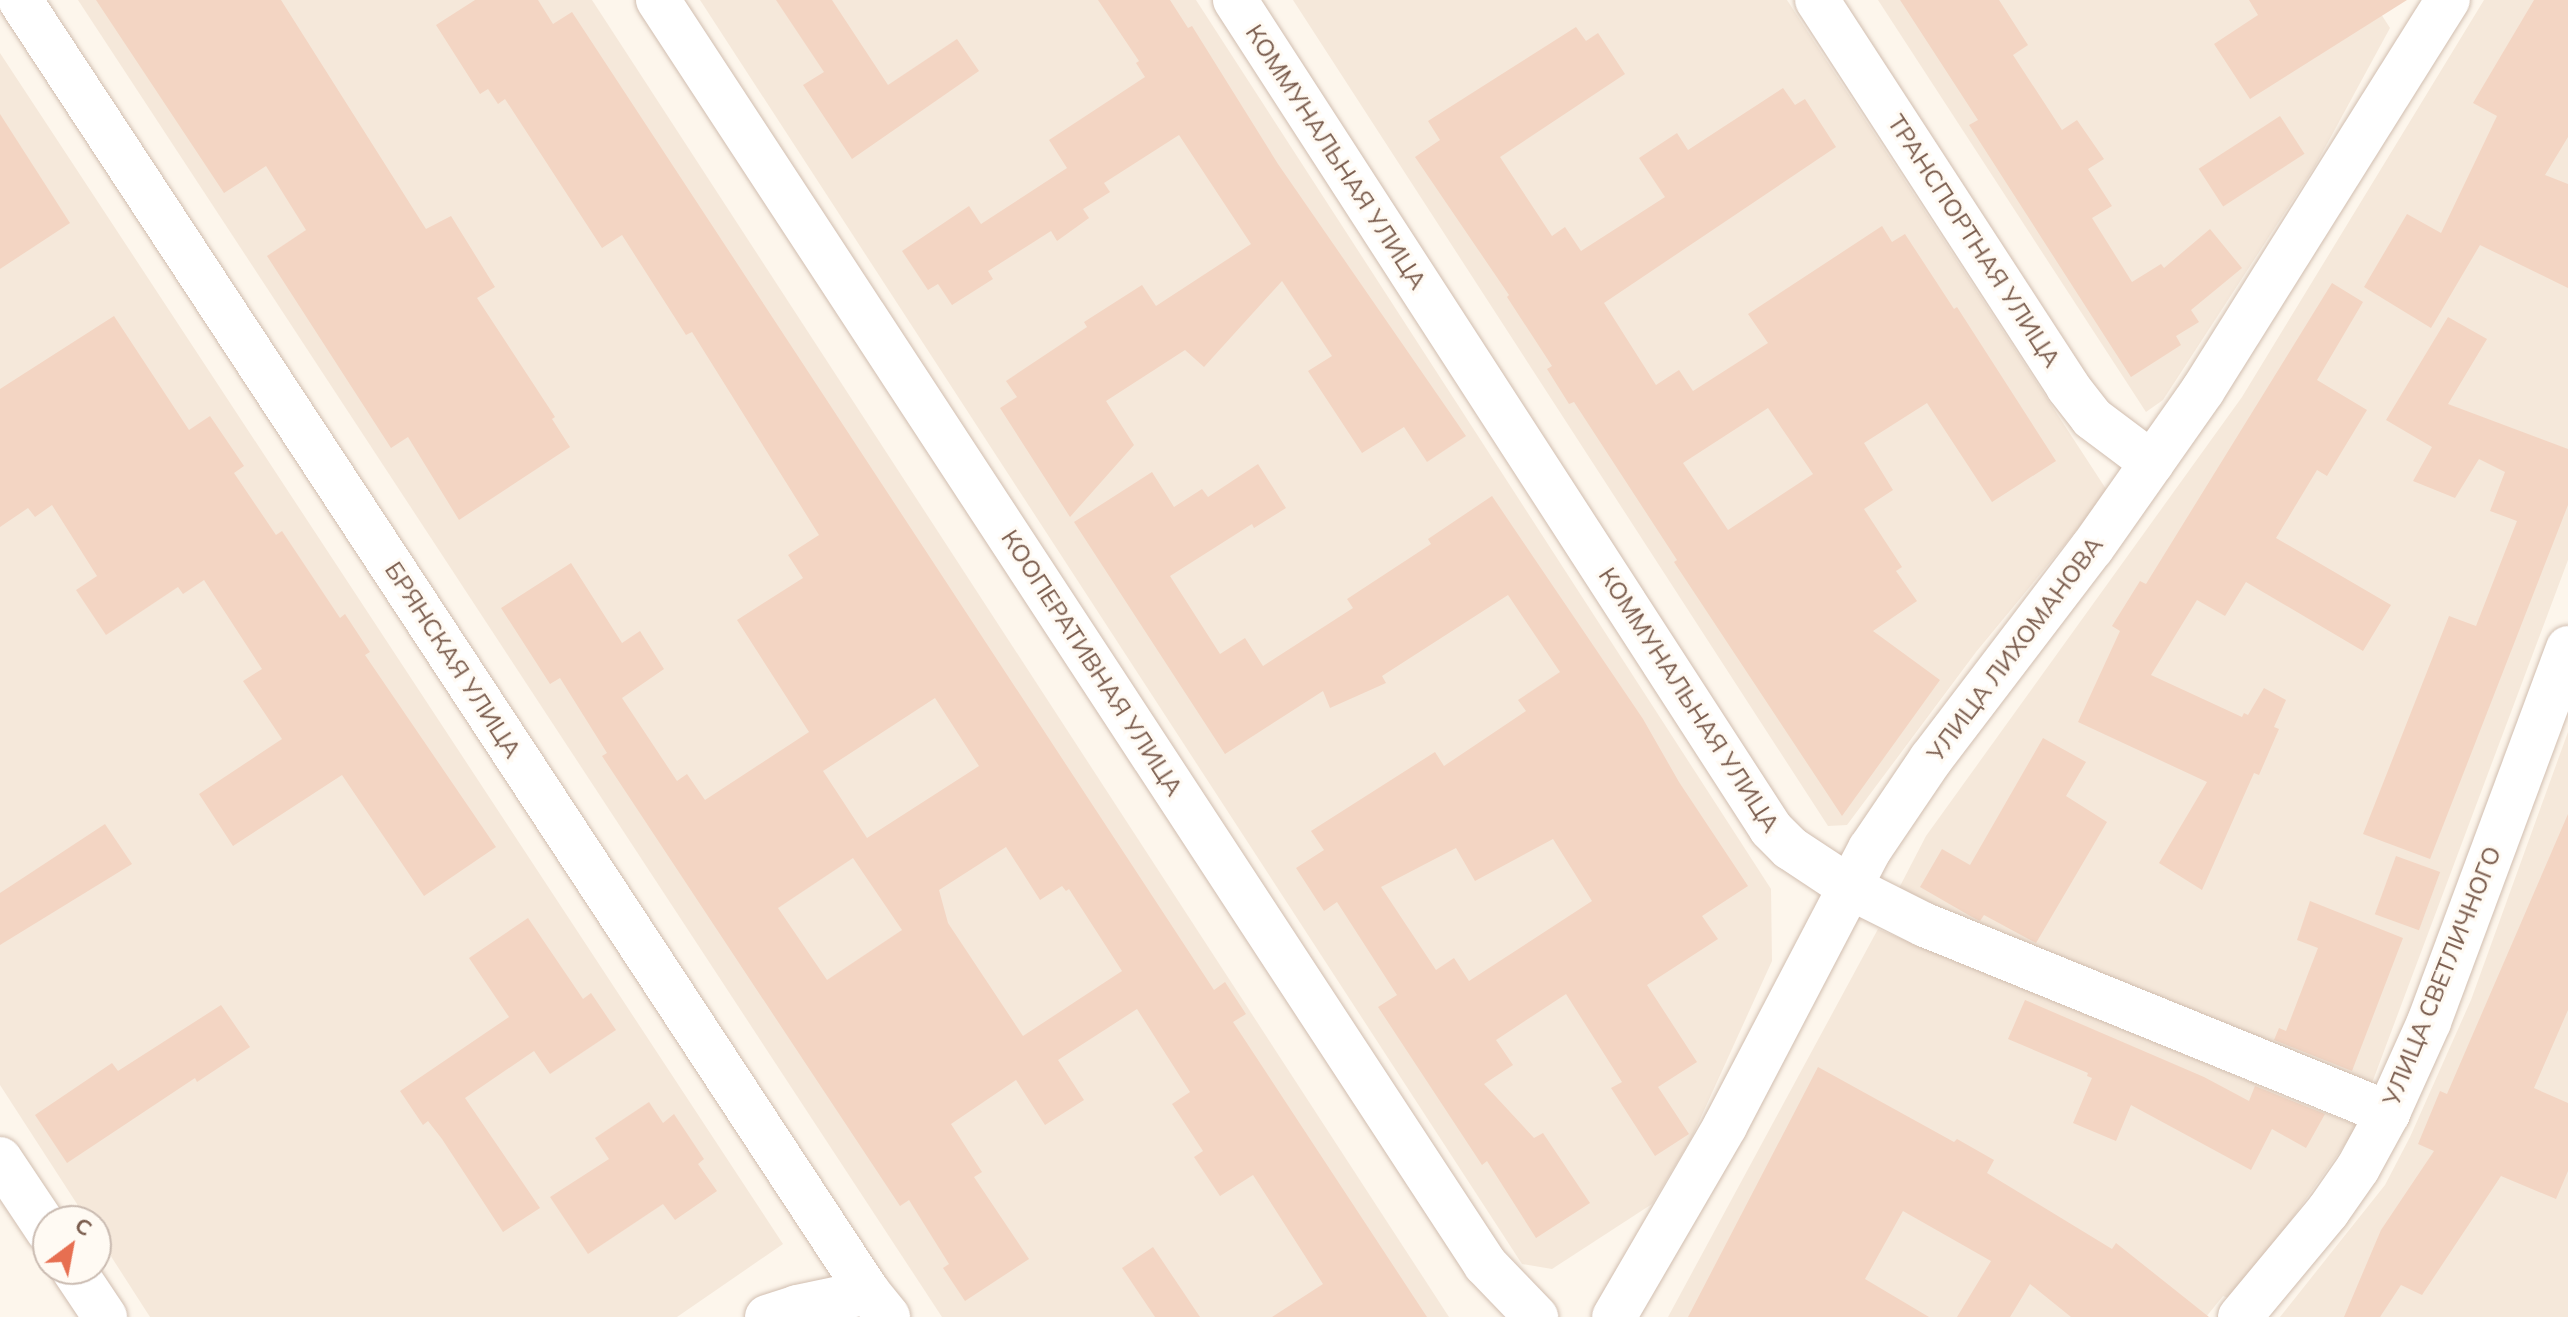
<!DOCTYPE html>
<meta charset="utf-8">
<style>
body{margin:0}
#map{position:relative;width:2568px;height:1317px;overflow:hidden;background:#fdf6ec;font-family:Mulish,sans-serif}
div>[style]{position:absolute}
.residential>*{inset:0;background:#f5e8da}
.building>*{inset:0;background:#f3d5c3;transform-origin:0 0}
.roads{filter:drop-shadow(0 0 2px #d1beb0) drop-shadow(0 0 2px #d1beb0)}
.minor>*{height:44px;margin:-22px;padding:0 22px;transform-origin:22px;border-radius:22px;background:#fff}
span{translate:-50% -50%;white-space:nowrap;text-align:center;line-height:1.15;-webkit-text-stroke:6px #fffaf3;paint-order:stroke}
.street-label{font-size:24px;color:#7a5c4d}
.north{position:absolute;left:32px;top:1205px;width:80px;height:80px;box-sizing:border-box;background:#fffaf3;border:2px solid #cabbb1;border-radius:50%;rotate:32deg;font-size:22px;font-weight:700;line-height:32px;text-align:center;color:#7a5c4d}
.north::after{content:'';display:block;margin:auto;width:28px;height:36px;background:#e76f51;clip-path:polygon(50% 0,100% 100%,50% 72%,0 100%)}
</style>
<div id="map">
<div class="residential">
<i style="clip-path:polygon(78px 0,592px 0,1449px 1317px,942px 1317px)"></i>
<i style="clip-path:polygon(700px 0,1196px 0,1771px 889px,1772px 961px,1691px 1139px,1652px 1204px,1552px 1269px,1522px 1264px)"></i>
<i style="clip-path:polygon(1293px 0,1787px 0,2108px 492px,1976px 652px,1847px 825px,1828px 826px)"></i>
<i style="clip-path:polygon(1878px 0,2372px 0,2390px 28px,2315px 166px,2163px 400px,2146px 412px)"></i>
<i style="clip-path:polygon(2484px 0,2568px 0,2568px 560px,2369px 1091px,1898px 890px,1926px 836px,2242px 397px)"></i>
<i style="clip-path:polygon(0 53px,783px 1244px,677px 1317px,150px 1317px,96px 1233px,96px 1221px,88px 1221px,0 1085px)"></i>
<i style="clip-path:polygon(2568px 732px,2568px 1317px,2280px 1317px,2385px 1185px,2410px 1137px,2471px 1000px)"></i>
<i style="clip-path:polygon(1878px 929px,2358px 1126px,2234px 1300px,2223px 1296px,2206px 1317px,1668px 1317px)"></i>
</div>
<div class="building">
<i style="clip-path:polygon(96px 0,281px 0,426px 229px,451px 216px,495px 287px,477px 298px,555px 417px,552px 419px,570px 447px,459px 520px,408px 437px,391px 448px,267px 256px,306px 230px,266px 166px,224px 193px)"></i>
<i style="clip-path:polygon(evenodd,475px 0,538px 0,553px 24px,572px 12px,1214px 990px,1225px 982px,1246px 1014px,1233px 1022px,1427px 1317px,1272px 1317px,1323px 1284px,1253px 1175px,1220px 1196px,1194px 1157px,1203px 1151px,1172px 1104px,1190px 1092px,1137px 1009px,1058px 1060px,1084px 1100px,1045px 1125px,1016px 1080px,951px 1124px,982px 1172px,974px 1177px,1029px 1259px,965px 1301px,943px 1268px,949px 1264px,909px 1200px,900px 1206px,602px 756px,607px 753px,560px 678px,550px 684px,501px 608px,571px 563px,622px 643px,640px 631px,664px 669px,622px 698px,677px 781px,687px 774px,705px 800px,809px 732px,737px 620px,803px 578px,788px 555px,819px 535px,692px 332px,686px 335px,622px 235px,602px 248px,505px 99px,498px 104px,488px 89px,480px 94px,436px 25px,475px 0,935px 698px,979px 766px,867px 838px,823px 771px,935px 698px,475px 0,1006px 847px,1040px 900px,1062px 886px,1066px 891px,1069px 889px,1122px 971px,1023px 1036px,948px 923px,939px 890px,1006px 847px,475px 0,853px 858px,902px 930px,827px 980px,778px 908px,853px 858px)"></i>
<i style="clip-path:polygon(776px 0,832px 0,888px 85px,957px 39px,979px 71px,852px 159px,803px 85px,824px 72px)"></i>
<i style="clip-path:polygon(1098px 0,1170px 0,1188px 28px,1192px 26px,1278px 164px,1466px 436px,1427px 462px,1404px 427px,1362px 453px,1308px 371px,1332px 356px,1282px 281px,1204px 367px,1185px 350px,1106px 401px,1134px 445px,1070px 517px,1000px 408px,1017px 397px,1006px 381px,1087px 327px,1084px 322px,1142px 285px,1156px 306px,1251px 244px,1179px 135px,1104px 183px,1110px 192px,1083px 209px,1089px 218px,1057px 241px,1051px 231px,988px 271px,993px 279px,952px 305px,938px 284px,928px 290px,902px 251px,969px 206px,981px 224px,1067px 168px,1049px 140px,1145px 77px,1136px 63px,1139px 61px)"></i>
<i style="clip-path:polygon(1900px 0,1999px 0,2028px 45px,2013px 55px,2062px 130px,2077px 120px,2104px 159px,2088px 169px,2112px 206px,2092px 218px,2132px 282px,2161px 264px,2164px 268px,2210px 229px,2242px 268px,2191px 310px,2199px 322px,2176px 336px,2181px 345px,2131px 377px,1969px 125px,1978px 120px)"></i>
<i style="clip-path:polygon(2249px 0,2407px 0,2250px 99px,2214px 44px,2258px 15px)"></i>
<i style="clip-path:polygon(2534px 0,2568px 0,2568px 137px,2545px 175px,2568px 184px,2568px 288px,2480px 245px,2431px 328px,2364px 287px,2407px 214px,2441px 233px,2497px 116px,2473px 103px)"></i>
<i style="clip-path:polygon(evenodd,1576px 27px,1586px 41px,1598px 33px,1625px 74px,1500px 157px,1552px 236px,1565px 227px,1581px 251px,1665px 197px,1639px 158px,1677px 133px,1688px 150px,1783px 88px,1795px 105px,1805px 99px,1836px 147px,1604px 303px,1656px 385px,1679px 370px,1693px 391px,1768px 343px,1748px 314px,1882px 226px,1892px 242px,1905px 234px,1954px 309px,1957px 307px,2056px 461px,1992px 502px,1927px 403px,1864px 443px,1893px 490px,1864px 509px,1902px 567px,1896px 571px,1917px 601px,1873px 631px,1940px 680px,1842px 816px,1674px 562px,1677px 560px,1574px 402px,1569px 404px,1547px 369px,1552px 366px,1507px 297px,1509px 295px,1415px 157px,1440px 140px,1428px 121px,1576px 27px,1768px 408px,1813px 474px,1728px 530px,1683px 463px,1768px 408px)"></i>
<i style="clip-path:polygon(0 114px,70px 223px,0 269px)"></i>
<i style="left:2280px;top:116px;width:45px;height:97px;rotate:57deg"></i>
<i style="clip-path:polygon(2332px 283px,2363px 302px,2317px 380px,2367px 410px,2327px 476px,2317px 470px,2276px 538px,2391px 605px,2363px 651px,2246px 582px,2225px 616px,2197px 600px,2151px 675px,2242px 717px,2244px 713px,2248px 715px,2264px 688px,2286px 700px,2274px 727px,2279px 729px,2259px 775px,2254px 773px,2202px 890px,2159px 863px,2207px 782px,2078px 722px,2120px 631px,2112px 626px,2140px 581px,2146px 584px)"></i>
<i style="clip-path:polygon(114px 316px,189px 430px,210px 416px,244px 466px,234px 473px,276px 535px,282px 531px,340px 618px,345px 614px,370px 652px,365px 655px,496px 847px,424px 896px,342px 775px,233px 846px,199px 794px,282px 739px,243px 681px,262px 669px,204px 580px,183px 594px,178px 587px,106px 635px,76px 590px,97px 576px,52px 505px,35px 517px,28px 508px,0 527px,0 389px)"></i>
<i style="clip-path:polygon(2448px 317px,2487px 339px,2448px 404px,2568px 449px,2568px 505px,2430px 859px,2363px 834px,2449px 616px,2476px 626px,2517px 521px,2490px 511px,2505px 472px,2479px 459px,2455px 498px,2413px 481px,2432px 447px,2386px 420px)"></i>
<i style="clip-path:polygon(evenodd,1258px 464px,1286px 508px,1254px 528px,1252px 524px,1170px 576px,1220px 654px,1245px 638px,1263px 666px,1353px 608px,1347px 599px,1431px 544px,1428px 539px,1492px 496px,1643px 719px,1679px 782px,1748px 886px,1702px 916px,1718px 939px,1647px 985px,1697px 1062px,1658px 1087px,1689px 1134px,1655px 1156px,1611px 1088px,1622px 1082px,1566px 994px,1496px 1040px,1513px 1065px,1484px 1084px,1534px 1138px,1543px 1133px,1590px 1203px,1536px 1238px,1487px 1161px,1482px 1165px,1378px 1007px,1397px 995px,1337px 902px,1324px 911px,1296px 868px,1324px 850px,1311px 831px,1435px 752px,1444px 766px,1526px 711px,1518px 700px,1560px 672px,1508px 595px,1382px 676px,1386px 683px,1330px 708px,1323px 691px,1225px 754px,1074px 522px,1152px 472px,1174px 507px,1202px 489px,1208px 497px,1258px 464px,1553px 839px,1592px 901px,1469px 981px,1454px 958px,1436px 970px,1381px 887px,1456px 848px,1475px 881px,1553px 839px)"></i>
<i style="clip-path:polygon(2043px 738px,2086px 762px,2066px 796px,2107px 822px,2036px 943px,1984px 915px,1980px 921px,1972px 917px,1920px 887px,1942px 849px,1970px 865px)"></i>
<i style="clip-path:polygon(2568px 814px,2568px 1010px,2534px 1088px,2568px 1103px,2568px 1171px,2556px 1199px,2501px 1176px,2422px 1295px,2401px 1285px,2380px 1317px,2344px 1317px,2381px 1230px,2434px 1151px,2418px 1144px,2440px 1091px,2447px 1094px)"></i>
<i style="clip-path:polygon(105px 824px,132px 864px,0 945px,0 893px)"></i>
<i style="left:2396px;top:856px;width:47px;height:62px;rotate:20deg"></i>
<i style="clip-path:polygon(2310px 901px,2403px 938px,2352px 1071px,2274px 1040px,2279px 1028px,2286px 1031px,2318px 948px,2297px 940px)"></i>
<i style="clip-path:polygon(528px 918px,583px 999px,591px 993px,616px 1030px,550px 1074px,534px 1051px,465px 1098px,540px 1208px,503px 1232px,442px 1139px,428px 1121px,423px 1125px,400px 1091px,509px 1017px,469px 958px)"></i>
<i style="clip-path:polygon(2025px 1000px,2204px 1077px,2249px 1101px,2255px 1086px,2325px 1114px,2306px 1148px,2272px 1129px,2251px 1170px,2131px 1105px,2116px 1141px,2073px 1123px,2092px 1078px,2087px 1076px,2088px 1073px,2008px 1039px)"></i>
<i style="clip-path:polygon(221px 1005px,250px 1047px,197px 1082px,195px 1078px,67px 1163px,35px 1115px,112px 1063px,118px 1071px)"></i>
<i style="clip-path:polygon(1818px 1067px,1954px 1142px,1957px 1139px,1994px 1160px,1987px 1173px,2112px 1249px,2116px 1243px,2209px 1317px,2071px 1317px,2030px 1284px,2010px 1317px,1957px 1317px,1991px 1261px,1903px 1211px,1865px 1279px,1929px 1317px,1688px 1317px)"></i>
<i style="clip-path:polygon(649px 1102px,663px 1123px,674px 1114px,704px 1159px,698px 1164px,717px 1191px,675px 1220px,663px 1204px,588px 1254px,550px 1197px,609px 1159px,595px 1138px)"></i>
<i style="clip-path:polygon(1153px 1247px,1200px 1317px,1155px 1317px,1122px 1268px)"></i>
</div>
<div class="roads">
<div class="minor">
<i style="left:20px;top:0;width:1545px;rotate:56.72deg"></i>
<i style="left:868px;top:1292px;width:32px;rotate:51deg"></i>
<i style="left:658px;top:0;width:1511px;rotate:56.8deg"></i>
<i style="left:1485px;top:1264px;width:74px;rotate:46.1deg"></i>
<i style="left:1235px;top:0;width:987px;rotate:57.11deg"></i>
<i style="left:1771px;top:829px;width:27px;rotate:45deg"></i>
<i style="left:1790px;top:848px;width:71px;rotate:33.5deg"></i>
<i style="left:1849px;top:887px;width:85px;rotate:26.6deg"></i>
<i style="left:1925px;top:925px;width:500px;rotate:22.1deg"></i>
<i style="left:1817px;top:0;width:461px;rotate:57deg"></i>
<i style="left:2068px;top:387px;width:39px;rotate:52deg"></i>
<i style="left:2092px;top:418px;width:75px;rotate:36.9deg"></i>
<i style="left:0;top:1159px;width:87px;rotate:56.3deg"></i>
<i style="left:73px;top:1269px;width:58px;rotate:56.3deg"></i>
<i style="left:767px;top:1317px;width:32px;rotate:-18deg"></i>
<i style="left:797px;top:1307px;width:73px;rotate:-11.9deg"></i>
<i style="left:1614px;top:1317px;width:221px;rotate:-59.8deg"></i>
<i style="left:1725px;top:1126px;width:313px;rotate:-62.4deg"></i>
<i style="left:1870px;top:849px;width:109px;rotate:-55.9deg"></i>
<i style="left:1931px;top:759px;width:265px;rotate:-52.7deg"></i>
<i style="left:2092px;top:548px;width:193px;rotate:-54.9deg"></i>
<i style="left:2203px;top:390px;width:461px;rotate:-57.9deg"></i>
<i style="left:2240px;top:1317px;width:138px;rotate:-50.3deg"></i>
<i style="left:2328px;top:1211px;width:52px;rotate:-55.1deg"></i>
<i style="left:2358px;top:1168px;width:63px;rotate:-61.4deg"></i>
<i style="left:2388px;top:1113px;width:100px;rotate:-65.7deg"></i>
<i style="left:2429px;top:1022px;width:399px;rotate:-69.6deg"></i>
</div>
</div>
<div class="street-label">
<span style="left:1336px;top:157px;rotate:57deg">КОММУНАЛЬНАЯ УЛИЦА</span>
<span style="left:1974px;top:241px;rotate:57deg">ТРАНСПОРТНАЯ УЛИЦА</span>
<span style="left:2015px;top:649px;rotate:-53deg">УЛИЦА ЛИХОМАНОВА</span>
<span style="left:453px;top:660px;rotate:57deg">БРЯНСКАЯ УЛИЦА</span>
<span style="left:1092px;top:663px;rotate:57deg">КООПЕРАТИВНАЯ УЛИЦА</span>
<span style="left:1689px;top:700px;rotate:57deg">КОММУНАЛЬНАЯ УЛИЦА</span>
<span style="left:2442px;top:976px;rotate:-68deg">УЛИЦА СВЕТЛИЧНОГО</span>
</div>
<div class="north">С</div>
</div>
